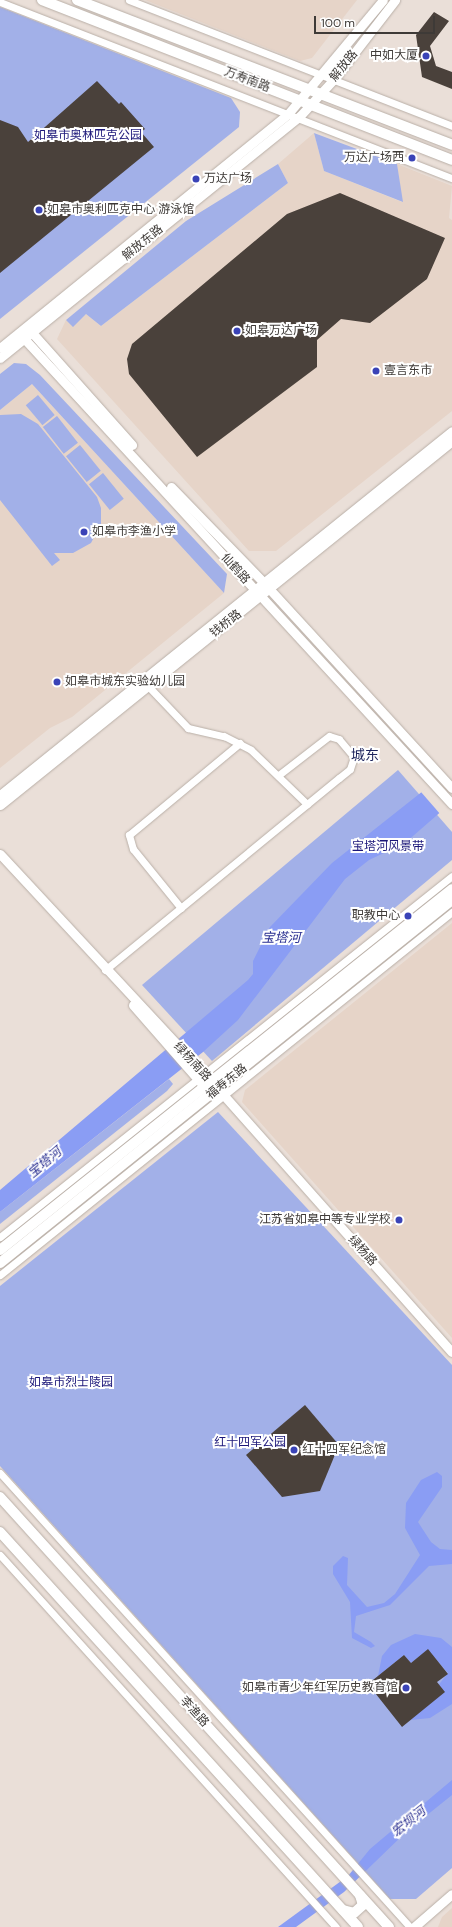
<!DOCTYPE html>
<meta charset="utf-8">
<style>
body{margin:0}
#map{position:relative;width:452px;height:1927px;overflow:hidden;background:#eadfd8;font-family:"DM Sans","Noto Sans SC",sans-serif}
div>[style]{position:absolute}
.built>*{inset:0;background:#e6d4c8}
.green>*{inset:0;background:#a2b0e8;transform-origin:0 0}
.water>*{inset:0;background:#8a9df4}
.pier>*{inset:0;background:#eadfd8}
.building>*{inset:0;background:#4a413b}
.roads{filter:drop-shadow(0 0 1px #b9afa7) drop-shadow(0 0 1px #b9afa7)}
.minor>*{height:7px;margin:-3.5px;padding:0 3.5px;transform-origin:3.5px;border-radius:3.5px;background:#fff}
.tertiary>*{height:9px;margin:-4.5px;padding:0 4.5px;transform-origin:4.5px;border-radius:4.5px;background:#fff}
.secondary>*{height:10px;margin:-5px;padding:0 5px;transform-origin:5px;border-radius:5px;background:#fff}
.dots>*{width:11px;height:11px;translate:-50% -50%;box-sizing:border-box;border:2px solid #fff;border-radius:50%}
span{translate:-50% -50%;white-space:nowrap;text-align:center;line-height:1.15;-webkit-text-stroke:4px #fff;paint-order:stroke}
.poi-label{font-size:12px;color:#3e3a37}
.right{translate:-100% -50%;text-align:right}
.left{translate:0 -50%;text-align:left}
.street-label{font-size:12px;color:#3e3a37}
.park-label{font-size:12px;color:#1b1679}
.water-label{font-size:13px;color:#292e90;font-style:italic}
.quarter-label{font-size:14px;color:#1e255d}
.scale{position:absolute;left:314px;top:16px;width:121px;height:18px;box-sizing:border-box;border:2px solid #3e3a37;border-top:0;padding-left:5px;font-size:12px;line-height:14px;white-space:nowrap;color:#3e3a37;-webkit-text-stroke:3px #fff;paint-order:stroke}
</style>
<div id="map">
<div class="built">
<i style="clip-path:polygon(145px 0,357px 0,312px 58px,300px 61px)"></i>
<i style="clip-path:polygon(314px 133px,324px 171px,402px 202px,397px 164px,452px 186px,449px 218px,452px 220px,452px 411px,276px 551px,249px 551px,57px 339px,66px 320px,73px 326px,86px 314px,101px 326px,288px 183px,278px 164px)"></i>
<i style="clip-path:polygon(32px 384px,224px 593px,72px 717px,50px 728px,0 768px,0 410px)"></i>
<i style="clip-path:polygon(452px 923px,452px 1338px,242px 1102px,245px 1090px)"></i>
<i style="clip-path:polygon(452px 1908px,452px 1927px,438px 1927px,442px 1917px)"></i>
</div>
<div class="green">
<i style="clip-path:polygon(0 7px,231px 98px,240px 112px,239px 127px,0 319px)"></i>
<i style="clip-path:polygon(314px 133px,397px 164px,403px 202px,324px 171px)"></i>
<i style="clip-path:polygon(278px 164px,288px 183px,101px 326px,86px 314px,73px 327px,66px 320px,186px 221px)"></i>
<i style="clip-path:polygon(14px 363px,26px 364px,40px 375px,227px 574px,224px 593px,32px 384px,0 410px,0 374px)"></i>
<i style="left:38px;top:395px;width:26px;height:16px;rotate:50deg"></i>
<i style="clip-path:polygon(21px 414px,38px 424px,97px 497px,101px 508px,101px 524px,91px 543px,73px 553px,54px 553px,60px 560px,52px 566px,0 500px,0 415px)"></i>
<i style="left:57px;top:416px;width:34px;height:18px;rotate:52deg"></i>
<i style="left:80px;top:445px;width:33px;height:18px;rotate:51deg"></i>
<i style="left:103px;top:473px;width:33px;height:18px;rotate:51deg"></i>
<i style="clip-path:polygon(398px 770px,452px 832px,452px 860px,212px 1061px,142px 985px)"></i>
<i style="clip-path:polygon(169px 1079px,173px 1084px,167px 1091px,0 1224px,0 1212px)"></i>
<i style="clip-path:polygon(218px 1112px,452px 1365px,452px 1868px,416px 1899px,390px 1899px,0 1466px,0 1286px)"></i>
</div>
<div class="water">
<i style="clip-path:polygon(452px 768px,452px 802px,405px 843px,369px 860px,345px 879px,238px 1020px,203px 1052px,0 1212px,0 1190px,248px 980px,253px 974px,253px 961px,270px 927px,332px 863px)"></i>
<i style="clip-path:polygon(437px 1472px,442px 1476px,442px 1487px,418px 1522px,431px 1542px,440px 1549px,452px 1550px,452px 1564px,429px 1566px,390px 1605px,356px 1616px,354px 1632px,371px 1642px,375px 1646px,371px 1648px,352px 1638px,350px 1602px,333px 1574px,333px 1566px,343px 1556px,348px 1558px,347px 1585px,367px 1607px,384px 1603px,395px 1594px,420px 1555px,405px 1528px,406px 1503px,421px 1480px)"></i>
<i style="clip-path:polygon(415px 1634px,441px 1638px,452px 1647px,452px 1704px,430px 1718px,411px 1720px,448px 1673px,428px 1650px,411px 1663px,404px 1655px,378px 1676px,382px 1656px,391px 1645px)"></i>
<i style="clip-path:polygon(452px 1780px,452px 1795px,406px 1832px,344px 1892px,296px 1927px,278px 1927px,348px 1876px,370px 1849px)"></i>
</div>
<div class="pier">
<i style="clip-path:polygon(452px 766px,452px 805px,441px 815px,421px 792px)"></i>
</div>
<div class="building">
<i style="clip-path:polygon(434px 12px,449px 21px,430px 46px,436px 66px,452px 72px,452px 89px,422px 77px,416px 35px)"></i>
<i style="clip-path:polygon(97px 81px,119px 104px,121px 102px,145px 129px,141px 132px,154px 147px,0 273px,0 120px,18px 127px,28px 142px)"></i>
<i style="clip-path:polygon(340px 193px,445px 238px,427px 279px,370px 323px,341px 319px,317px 340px,317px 367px,197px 457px,129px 374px,127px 359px,132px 344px,287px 214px)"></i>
<i style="clip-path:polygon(305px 1405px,339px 1445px,320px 1491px,282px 1497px,246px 1455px)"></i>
<i style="clip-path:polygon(428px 1649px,448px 1674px,437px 1682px,445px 1692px,402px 1727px,368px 1684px,404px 1655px,411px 1663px)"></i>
</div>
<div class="roads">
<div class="minor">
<i style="left:129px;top:0;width:347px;rotate:21.3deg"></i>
<i style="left:0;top:2px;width:485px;rotate:21.3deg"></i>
<i style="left:148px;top:686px;width:58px;rotate:46.4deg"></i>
<i style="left:188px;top:728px;width:37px;rotate:13deg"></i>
<i style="left:224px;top:736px;width:30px;rotate:27deg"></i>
<i style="left:251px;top:750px;width:78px;rotate:44deg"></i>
<i style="left:181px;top:908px;width:76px;rotate:-129.1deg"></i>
<i style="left:133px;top:849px;width:15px;rotate:-106deg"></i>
<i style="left:129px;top:835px;width:144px;rotate:-39.7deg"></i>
<i style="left:105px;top:970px;width:303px;rotate:-39.4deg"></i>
<i style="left:339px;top:778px;width:14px;rotate:-39deg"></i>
<i style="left:350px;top:769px;width:13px;rotate:-72deg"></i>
<i style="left:354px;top:757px;width:23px;rotate:-130deg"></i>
<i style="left:339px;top:739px;width:10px;rotate:-163deg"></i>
<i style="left:329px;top:736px;width:62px;rotate:142.2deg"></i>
<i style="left:0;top:1237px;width:578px;rotate:-38.61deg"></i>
<i style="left:0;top:1275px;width:580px;rotate:-38.77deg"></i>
<i style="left:0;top:1473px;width:612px;rotate:47.92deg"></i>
<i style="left:0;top:1555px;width:501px;rotate:47.91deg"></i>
</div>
<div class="tertiary">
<i style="left:27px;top:327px;width:158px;rotate:48.3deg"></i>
<i style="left:19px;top:333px;width:640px;rotate:47.41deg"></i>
<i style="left:0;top:348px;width:371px;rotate:-39.1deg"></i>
<i style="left:288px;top:114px;width:148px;rotate:-50.2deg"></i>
<i style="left:0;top:358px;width:384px;rotate:-38.9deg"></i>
<i style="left:299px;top:117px;width:52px;rotate:-47.4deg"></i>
<i style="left:334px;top:79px;width:100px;rotate:-52.3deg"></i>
<i style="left:171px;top:487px;width:134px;rotate:45.9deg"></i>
<i style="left:264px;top:583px;width:278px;rotate:47.5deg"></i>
<i style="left:0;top:795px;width:580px;rotate:-38.84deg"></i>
<i style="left:0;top:805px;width:580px;rotate:-38.84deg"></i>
<i style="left:0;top:854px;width:311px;rotate:47.1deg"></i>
<i style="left:212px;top:1082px;width:361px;rotate:48.4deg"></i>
<i style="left:133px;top:1005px;width:114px;rotate:48.9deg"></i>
<i style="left:414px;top:1927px;width:50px;rotate:-41deg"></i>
</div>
<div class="secondary">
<i style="left:42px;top:0;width:440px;rotate:21.3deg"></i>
<i style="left:77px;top:0;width:402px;rotate:21.1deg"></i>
<i style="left:0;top:1250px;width:578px;rotate:-38.61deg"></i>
<i style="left:0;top:1263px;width:580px;rotate:-38.77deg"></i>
<i style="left:0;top:1497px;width:580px;rotate:47.87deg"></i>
<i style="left:0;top:1532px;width:533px;rotate:47.81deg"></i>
<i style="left:343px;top:1910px;width:11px;rotate:15deg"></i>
<i style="left:354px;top:1913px;width:12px;rotate:-42deg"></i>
<i style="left:363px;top:1905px;width:10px;rotate:-107deg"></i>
</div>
</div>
<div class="dots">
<i style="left:426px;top:56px;background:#3a43b7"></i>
<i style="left:412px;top:158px;background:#3a43b7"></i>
<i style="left:196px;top:179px;background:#3a43b7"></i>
<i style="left:39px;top:210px;background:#3a43b7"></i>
<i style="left:237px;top:331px;background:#3a43b7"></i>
<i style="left:376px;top:371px;background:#3a43b7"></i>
<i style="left:84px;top:532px;background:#3a43b7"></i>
<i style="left:57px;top:682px;background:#3a43b7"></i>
<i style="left:408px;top:916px;background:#3a43b7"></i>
<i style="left:399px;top:1220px;background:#3a43b7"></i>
<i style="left:294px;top:1450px;background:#3a43b7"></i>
<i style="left:406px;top:1688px;background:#3a43b7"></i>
</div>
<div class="poi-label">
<span class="right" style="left:418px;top:56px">中如大厦</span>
<span class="right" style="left:404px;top:158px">万达广场西</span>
<span class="left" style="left:204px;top:179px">万达广场</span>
<span class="left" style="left:47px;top:210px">如皋市奥利匹克中心 游泳馆</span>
<span class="left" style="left:245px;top:331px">如皋万达广场</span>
<span class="left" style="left:384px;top:371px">壹言东市</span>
<span class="left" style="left:92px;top:532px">如皋市李渔小学</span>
<span class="left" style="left:65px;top:682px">如皋市城东实验幼儿园</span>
<span class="right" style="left:400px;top:916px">职教中心</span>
<span class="right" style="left:391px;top:1220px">江苏省如皋中等专业学校</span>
<span class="left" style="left:302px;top:1450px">红十四军纪念馆</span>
<span class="right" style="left:398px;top:1688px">如皋市青少年红军历史教育馆</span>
</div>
<div class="street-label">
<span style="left:344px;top:66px;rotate:-51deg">解放路</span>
<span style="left:247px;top:80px;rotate:21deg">万寿南路</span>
<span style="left:143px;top:243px;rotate:-39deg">解放东路</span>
<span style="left:235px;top:569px;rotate:48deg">仙鹤路</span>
<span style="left:226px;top:624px;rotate:-38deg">钱桥路</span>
<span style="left:192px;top:1062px;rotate:47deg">绿杨南路</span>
<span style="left:227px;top:1082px;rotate:-39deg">福寿东路</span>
<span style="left:362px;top:1251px;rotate:48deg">绿杨路</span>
<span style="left:194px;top:1712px;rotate:48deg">李渔路</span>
</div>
<div class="park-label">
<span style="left:88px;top:136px">如皋市奥林匹克公园</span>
<span style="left:388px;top:847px">宝塔河风景带</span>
<span style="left:71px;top:1383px">如皋市烈士陵园</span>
<span style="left:250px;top:1443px">红十四军公园</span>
</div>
<div class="water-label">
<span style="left:281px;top:938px">宝塔河</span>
<span style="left:45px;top:1163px;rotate:-40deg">宝塔河</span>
<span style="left:409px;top:1822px;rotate:-39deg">宏坝河</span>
</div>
<div class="quarter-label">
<span style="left:365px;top:755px">城东</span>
</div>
<div class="scale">100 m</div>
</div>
